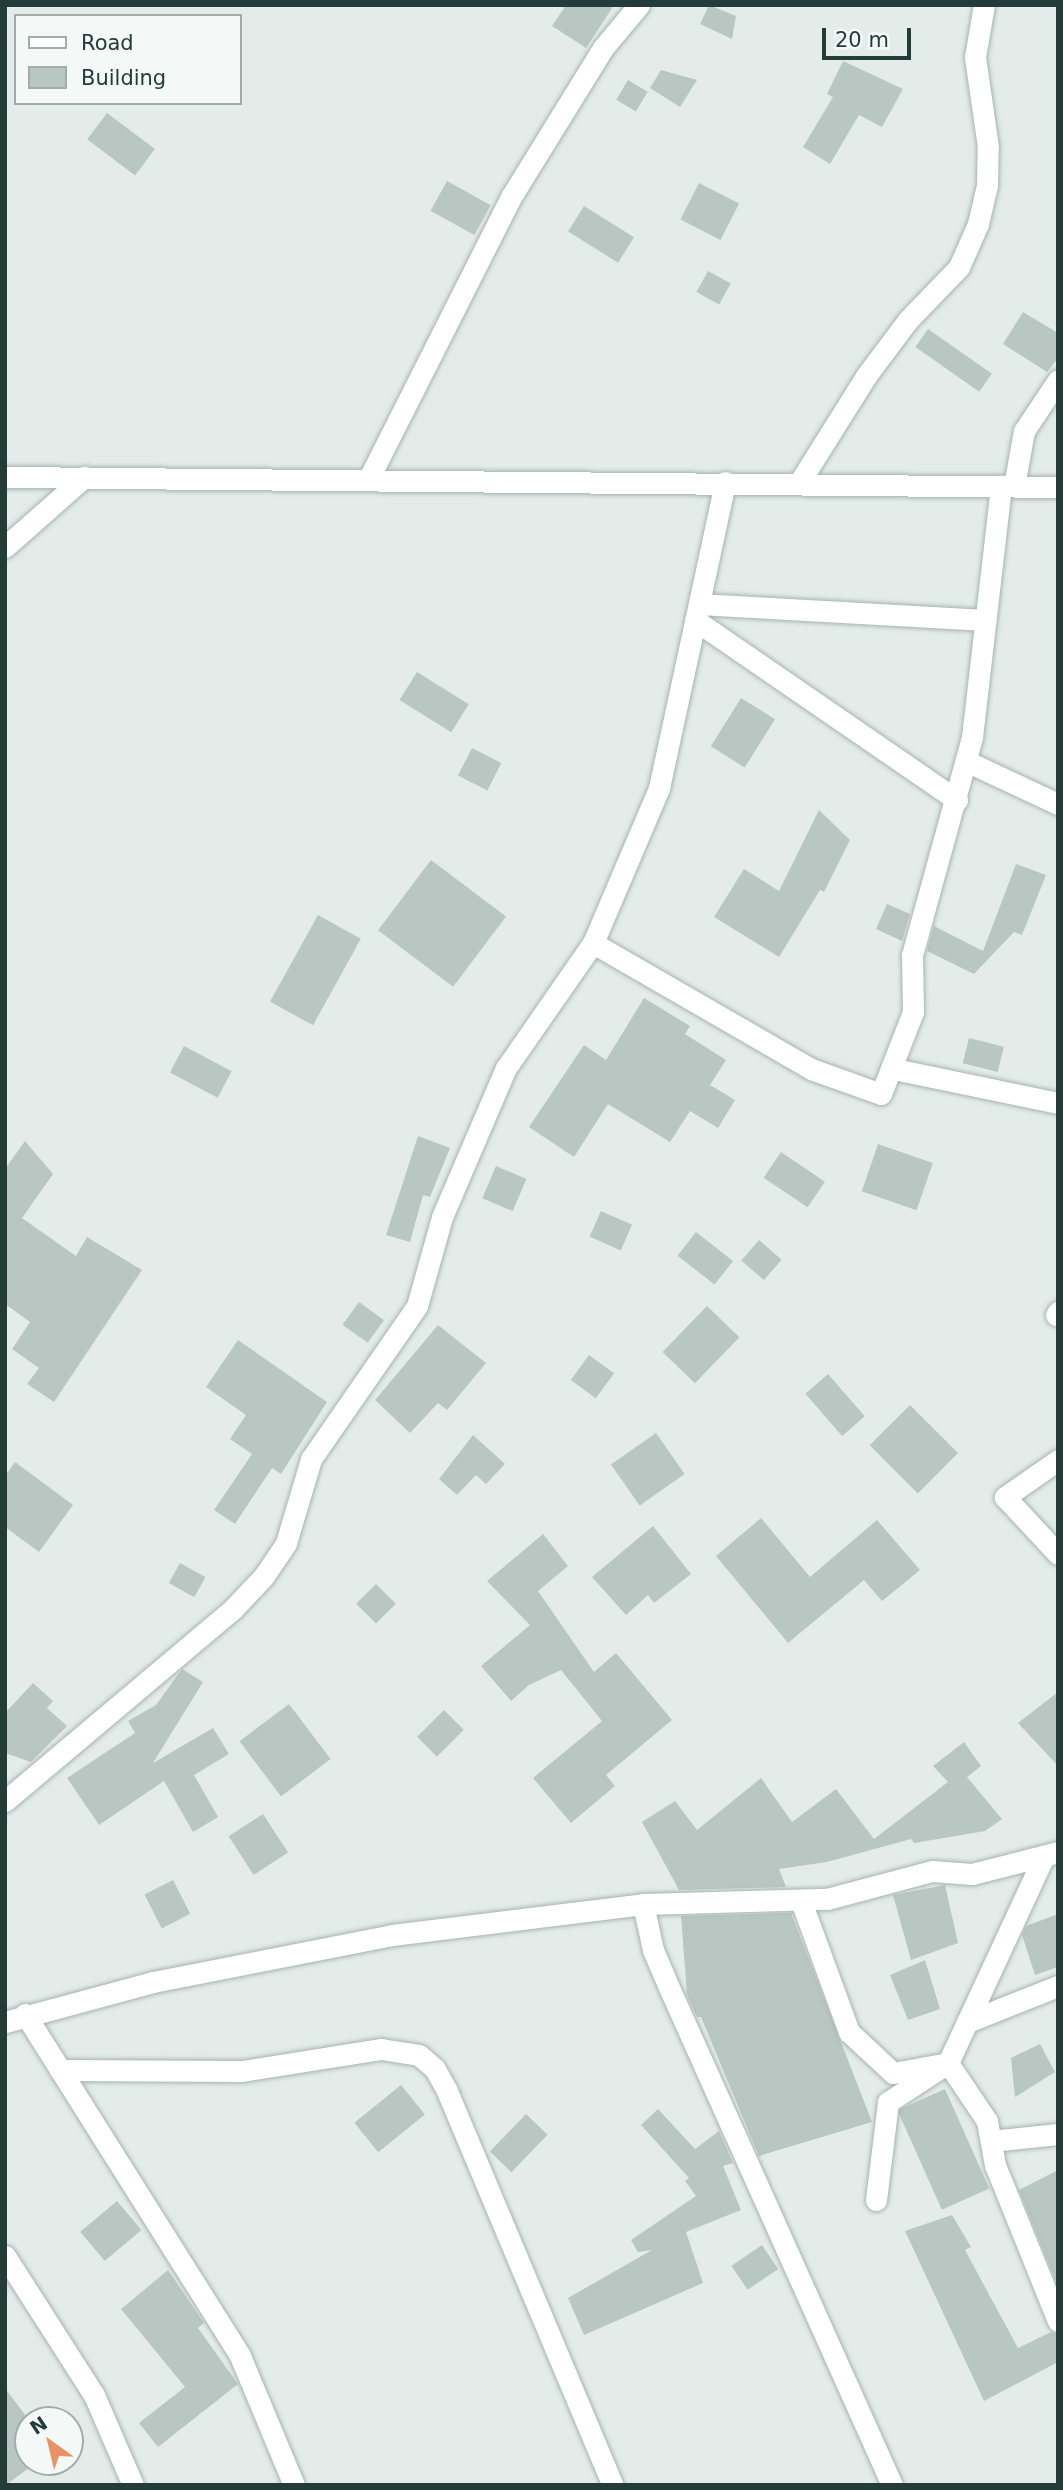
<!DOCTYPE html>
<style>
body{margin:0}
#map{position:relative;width:1063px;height:2490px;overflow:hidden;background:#e3ece9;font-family:"DejaVu Sans",sans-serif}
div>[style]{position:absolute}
.building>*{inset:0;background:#b9c7c2;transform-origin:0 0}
.roads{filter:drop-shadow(0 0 2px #a6b4b0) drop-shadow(0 0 2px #a6b4b0)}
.street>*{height:21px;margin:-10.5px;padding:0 10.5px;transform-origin:10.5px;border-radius:10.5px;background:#fff}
.secondary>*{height:21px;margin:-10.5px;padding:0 10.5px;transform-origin:10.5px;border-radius:10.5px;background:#fff}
span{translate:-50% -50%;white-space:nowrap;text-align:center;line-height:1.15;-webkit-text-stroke:7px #f4f9f7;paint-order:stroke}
.frame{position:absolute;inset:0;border:7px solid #243c38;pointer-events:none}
.legend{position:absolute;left:14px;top:14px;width:228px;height:91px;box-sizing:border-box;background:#f4f9f7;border:2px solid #a1adab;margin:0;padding:9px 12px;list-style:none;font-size:21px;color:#243c38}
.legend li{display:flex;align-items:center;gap:14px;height:35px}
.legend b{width:35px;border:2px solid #a1adab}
.north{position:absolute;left:14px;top:2406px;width:70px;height:70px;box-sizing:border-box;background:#f4f9f7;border:2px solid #a1adab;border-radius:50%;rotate:326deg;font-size:19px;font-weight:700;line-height:28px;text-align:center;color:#243c38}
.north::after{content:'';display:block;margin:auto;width:24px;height:32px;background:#e89365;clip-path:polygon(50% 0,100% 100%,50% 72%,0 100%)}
.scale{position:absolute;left:822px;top:28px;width:89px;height:32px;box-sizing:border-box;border:4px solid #243c38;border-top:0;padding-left:9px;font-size:21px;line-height:24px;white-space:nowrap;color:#243c38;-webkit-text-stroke:5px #f4f9f7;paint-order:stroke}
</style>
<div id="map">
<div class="building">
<i style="clip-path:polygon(566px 5px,614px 5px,586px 48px,552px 26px)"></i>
<i style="clip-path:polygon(709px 5px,736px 16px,732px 39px,700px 24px)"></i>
<i style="clip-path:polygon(843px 61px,903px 89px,882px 127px,859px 115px,830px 164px,803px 147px,833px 97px,827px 94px)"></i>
<i style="clip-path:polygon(661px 70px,697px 80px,680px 107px,650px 88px)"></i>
<i style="left:628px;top:80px;width:23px;height:23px;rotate:31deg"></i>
<i style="left:107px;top:113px;width:60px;height:33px;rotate:37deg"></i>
<i style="left:447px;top:181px;width:50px;height:34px;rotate:29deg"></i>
<i style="left:699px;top:183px;width:45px;height:41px;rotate:27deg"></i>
<i style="left:584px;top:206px;width:59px;height:30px;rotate:32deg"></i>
<i style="left:708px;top:271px;width:26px;height:24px;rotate:29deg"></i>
<i style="clip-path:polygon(1023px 312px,1058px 333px,1058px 358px,1047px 372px,1003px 344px)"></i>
<i style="left:928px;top:329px;width:78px;height:22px;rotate:35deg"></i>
<i style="left:417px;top:672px;width:61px;height:33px;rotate:32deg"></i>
<i style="left:741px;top:698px;width:40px;height:57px;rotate:32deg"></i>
<i style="left:472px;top:748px;width:33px;height:31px;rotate:27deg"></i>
<i style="clip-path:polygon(819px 810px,850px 840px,824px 892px,820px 890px,779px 957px,714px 917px,744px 869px,779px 891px)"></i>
<i style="left:431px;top:860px;width:94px;height:88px;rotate:37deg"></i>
<i style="clip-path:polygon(1016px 864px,1046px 875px,1022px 935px,1014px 932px,974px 974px,927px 951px,934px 926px,983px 951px)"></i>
<i style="clip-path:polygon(887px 904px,910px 914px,902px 941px,876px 929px)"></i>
<i style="left:318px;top:915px;width:49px;height:99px;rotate:29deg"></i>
<i style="clip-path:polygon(644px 998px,690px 1026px,685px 1034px,726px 1060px,710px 1085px,735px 1100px,718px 1128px,690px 1111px,670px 1142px,608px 1104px,574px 1157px,529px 1127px,584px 1045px,606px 1060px)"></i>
<i style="left:969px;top:1038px;width:36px;height:26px;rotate:14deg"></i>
<i style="left:184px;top:1046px;width:54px;height:30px;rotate:28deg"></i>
<i style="clip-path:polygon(418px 1136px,450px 1148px,430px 1197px,423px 1195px,410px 1242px,386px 1235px)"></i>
<i style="clip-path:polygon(25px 1141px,53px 1174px,22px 1218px,76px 1256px,87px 1237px,142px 1270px,54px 1402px,27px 1384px,39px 1368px,12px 1349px,30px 1322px,5px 1304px,5px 1169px)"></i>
<i style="left:878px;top:1144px;width:58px;height:50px;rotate:19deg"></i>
<i style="left:781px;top:1152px;width:53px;height:31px;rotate:34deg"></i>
<i style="left:496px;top:1166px;width:33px;height:35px;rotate:23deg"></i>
<i style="left:601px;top:1211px;width:34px;height:28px;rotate:24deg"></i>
<i style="left:696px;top:1232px;width:47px;height:30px;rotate:38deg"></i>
<i style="left:759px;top:1240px;width:30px;height:27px;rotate:41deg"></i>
<i style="left:359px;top:1302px;width:31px;height:28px;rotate:36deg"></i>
<i style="left:707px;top:1306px;width:45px;height:64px;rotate:44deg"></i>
<i style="clip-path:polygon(438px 1325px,486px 1363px,447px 1410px,438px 1403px,410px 1433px,375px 1400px)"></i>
<i style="clip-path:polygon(238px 1340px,327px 1402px,281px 1474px,272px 1468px,235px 1524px,214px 1510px,252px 1454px,230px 1439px,246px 1415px,206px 1387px)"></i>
<i style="left:589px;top:1355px;width:31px;height:31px;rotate:36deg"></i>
<i style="left:828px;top:1374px;width:56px;height:30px;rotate:49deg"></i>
<i style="left:910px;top:1405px;width:68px;height:57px;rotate:45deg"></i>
<i style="left:656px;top:1433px;width:50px;height:55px;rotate:55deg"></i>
<i style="clip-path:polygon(473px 1435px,505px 1464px,486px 1484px,476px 1475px,457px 1495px,439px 1479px)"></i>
<i style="clip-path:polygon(15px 1462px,73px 1505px,39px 1552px,5px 1527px,5px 1476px)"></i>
<i style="clip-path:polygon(761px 1518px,810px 1577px,877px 1520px,920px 1570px,882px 1601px,864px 1580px,788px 1643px,716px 1556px)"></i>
<i style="clip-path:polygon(653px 1526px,691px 1574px,654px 1603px,648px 1595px,626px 1615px,592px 1577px)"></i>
<i style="clip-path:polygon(543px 1534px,568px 1566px,538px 1591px,594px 1672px,616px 1653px,672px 1720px,606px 1775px,615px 1786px,571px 1823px,533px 1778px,602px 1721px,561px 1670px,529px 1685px,511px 1701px,481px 1666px,530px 1625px,487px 1581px)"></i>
<i style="left:180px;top:1563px;width:29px;height:23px;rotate:29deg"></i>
<i style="left:376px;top:1584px;width:28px;height:28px;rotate:45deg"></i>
<i style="clip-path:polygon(182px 1669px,203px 1682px,153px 1763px,213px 1728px,229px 1754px,194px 1775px,218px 1817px,193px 1832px,164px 1781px,99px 1825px,67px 1778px,135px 1733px,128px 1721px,156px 1705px)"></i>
<i style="clip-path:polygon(33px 1683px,53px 1701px,47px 1708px,67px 1726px,31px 1762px,5px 1753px,5px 1713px)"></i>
<i style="clip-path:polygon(1058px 1692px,1058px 1766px,1018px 1723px)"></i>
<i style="left:289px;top:1704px;width:69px;height:62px;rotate:53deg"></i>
<i style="left:444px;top:1710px;width:28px;height:38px;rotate:45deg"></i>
<i style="clip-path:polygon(964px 1742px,981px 1766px,967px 1777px,1002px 1819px,985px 1831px,914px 1843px,911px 1839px,827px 1862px,779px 1869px,786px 1887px,679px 1890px,642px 1822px,675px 1801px,697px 1830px,761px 1778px,792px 1822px,836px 1789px,874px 1839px,948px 1782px,933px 1766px)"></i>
<i style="left:263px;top:1814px;width:46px;height:41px;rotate:57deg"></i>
<i style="left:173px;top:1880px;width:38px;height:32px;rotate:63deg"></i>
<i style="clip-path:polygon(945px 1885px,958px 1943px,911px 1960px,893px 1895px)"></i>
<i style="clip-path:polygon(791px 1913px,872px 2122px,759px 2156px,701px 2017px,697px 2017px,687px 1995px,681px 1916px)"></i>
<i style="clip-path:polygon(1058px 1914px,1058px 1967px,1035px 1975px,1022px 1935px,1026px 1926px)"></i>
<i style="clip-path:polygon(925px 1960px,940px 2009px,908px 2020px,890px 1975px)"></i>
<i style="clip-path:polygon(1040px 2044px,1055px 2072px,1015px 2097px,1011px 2058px)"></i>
<i style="left:401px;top:2085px;width:38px;height:60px;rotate:51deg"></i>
<i style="left:945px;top:2089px;width:109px;height:52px;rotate:66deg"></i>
<i style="clip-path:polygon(658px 2109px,695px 2149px,719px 2131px,733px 2163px,723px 2166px,741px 2210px,686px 2232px,703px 2283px,584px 2335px,568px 2298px,652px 2250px,638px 2252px,631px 2240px,696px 2196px,685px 2181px,689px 2178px,641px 2125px)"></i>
<i style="left:526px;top:2114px;width:30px;height:52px;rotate:44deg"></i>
<i style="clip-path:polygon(1058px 2170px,1058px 2284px,1057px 2284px,1019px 2190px)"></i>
<i style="left:117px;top:2201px;width:38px;height:48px;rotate:50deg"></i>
<i style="clip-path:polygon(952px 2215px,971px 2247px,965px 2250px,1018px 2348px,1051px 2332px,1058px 2334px,1058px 2362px,984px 2401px,905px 2231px)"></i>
<i style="left:762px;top:2245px;width:29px;height:37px;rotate:56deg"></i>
<i style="clip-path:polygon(168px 2270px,204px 2323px,198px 2328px,238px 2384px,158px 2447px,139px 2423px,185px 2387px,121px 2309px)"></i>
<i style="clip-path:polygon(5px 2388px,29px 2420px,28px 2462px,37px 2462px,6px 2485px)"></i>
</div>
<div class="roads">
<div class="street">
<i style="left:369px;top:478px;width:315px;rotate:-63.2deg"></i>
<i style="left:511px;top:197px;width:175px;rotate:-58.3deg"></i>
<i style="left:603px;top:48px;width:56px;rotate:-50.1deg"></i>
<i style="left:799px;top:483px;width:126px;rotate:-57.9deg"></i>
<i style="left:866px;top:376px;width:70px;rotate:-53.1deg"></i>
<i style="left:908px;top:320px;width:74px;rotate:-46.1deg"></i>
<i style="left:959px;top:267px;width:47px;rotate:-66.2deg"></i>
<i style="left:978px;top:224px;width:39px;rotate:-77deg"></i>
<i style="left:987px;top:186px;width:39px;rotate:-89deg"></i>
<i style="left:988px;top:147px;width:91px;rotate:-98.2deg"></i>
<i style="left:975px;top:57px;width:53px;rotate:-80.2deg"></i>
<i style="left:1014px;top:486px;width:56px;rotate:-79.7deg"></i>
<i style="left:1024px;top:431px;width:61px;rotate:-56.3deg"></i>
<i style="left:5px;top:547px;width:106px;rotate:-41.5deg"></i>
<i style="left:699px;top:604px;width:287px;rotate:3.2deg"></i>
<i style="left:695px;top:620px;width:318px;rotate:34.5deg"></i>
<i style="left:966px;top:761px;width:102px;rotate:25.1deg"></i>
<i style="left:593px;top:943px;width:252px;rotate:30deg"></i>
<i style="left:811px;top:1069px;width:74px;rotate:19.7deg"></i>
<i style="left:881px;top:1094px;width:88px;rotate:-68.7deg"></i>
<i style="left:913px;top:1012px;width:57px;rotate:-91deg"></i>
<i style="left:912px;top:955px;width:226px;rotate:-74.6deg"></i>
<i style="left:972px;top:737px;width:253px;rotate:-83.4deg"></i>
<i style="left:894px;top:1069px;width:167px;rotate:11.7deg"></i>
<i style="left:1056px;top:1315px;width:4px;rotate:-56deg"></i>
<i style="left:1058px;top:1460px;width:65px;rotate:145.1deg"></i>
<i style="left:1005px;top:1497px;width:78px;rotate:47.1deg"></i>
<i style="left:5px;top:1801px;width:298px;rotate:-40.1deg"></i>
<i style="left:233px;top:1609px;width:45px;rotate:-46.8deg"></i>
<i style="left:264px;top:1576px;width:40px;rotate:-56deg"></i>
<i style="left:286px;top:1543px;width:88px;rotate:-73.4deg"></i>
<i style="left:311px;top:1459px;width:186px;rotate:-55.3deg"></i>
<i style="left:417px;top:1306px;width:92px;rotate:-74.3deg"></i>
<i style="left:442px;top:1217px;width:162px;rotate:-66.8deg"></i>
<i style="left:506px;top:1068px;width:152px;rotate:-55.2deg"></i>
<i style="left:593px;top:943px;width:168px;rotate:-66.9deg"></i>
<i style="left:659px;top:788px;width:313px;rotate:-77.8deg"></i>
<i style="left:801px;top:1901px;width:140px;rotate:69.9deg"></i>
<i style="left:849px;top:2032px;width:60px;rotate:43deg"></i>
<i style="left:893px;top:2073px;width:56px;rotate:-10.3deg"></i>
<i style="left:948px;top:2063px;width:70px;rotate:56.1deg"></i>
<i style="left:987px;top:2121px;width:45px;rotate:79.7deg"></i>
<i style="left:995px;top:2165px;width:168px;rotate:68deg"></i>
<i style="left:643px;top:1904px;width:47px;rotate:77.7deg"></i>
<i style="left:653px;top:1950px;width:46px;rotate:66.8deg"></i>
<i style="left:671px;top:1992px;width:540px;rotate:65.85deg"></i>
<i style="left:25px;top:2014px;width:404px;rotate:57.8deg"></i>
<i style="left:240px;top:2356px;width:140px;rotate:67.3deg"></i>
<i style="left:5px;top:2022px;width:153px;rotate:-15.1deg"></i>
<i style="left:153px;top:1982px;width:244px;rotate:-11.1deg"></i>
<i style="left:392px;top:1935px;width:253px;rotate:-7deg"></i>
<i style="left:643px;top:1904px;width:184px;rotate:-1.6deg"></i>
<i style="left:827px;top:1899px;width:109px;rotate:-14.9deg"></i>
<i style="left:932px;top:1871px;width:40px;rotate:4.3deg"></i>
<i style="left:972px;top:1874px;width:89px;rotate:-14.3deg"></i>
<i style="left:967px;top:2022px;width:98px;rotate:-21.6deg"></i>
<i style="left:60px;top:2070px;width:182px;rotate:0.3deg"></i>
<i style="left:242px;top:2071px;width:141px;rotate:-9deg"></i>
<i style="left:381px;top:2049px;width:38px;rotate:9deg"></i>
<i style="left:419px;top:2055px;width:21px;rotate:41deg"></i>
<i style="left:435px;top:2069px;width:25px;rotate:61deg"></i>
<i style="left:447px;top:2091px;width:428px;rotate:67.2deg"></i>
<i style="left:991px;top:2141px;width:67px;rotate:-6deg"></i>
<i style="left:876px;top:2200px;width:99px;rotate:-83deg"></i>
<i style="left:888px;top:2102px;width:72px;rotate:-33deg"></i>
<i style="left:948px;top:2063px;width:228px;rotate:-65.1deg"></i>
<i style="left:5px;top:2256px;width:165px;rotate:57.4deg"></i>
<i style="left:94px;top:2395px;width:98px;rotate:66.6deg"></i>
</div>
<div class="secondary">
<i style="left:5px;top:477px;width:1053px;rotate:0.54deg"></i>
</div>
</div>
<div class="frame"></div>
<ul class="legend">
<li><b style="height:9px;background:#fff"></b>Road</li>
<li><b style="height:19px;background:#b9c7c2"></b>Building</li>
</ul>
<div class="north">N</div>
<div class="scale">20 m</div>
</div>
